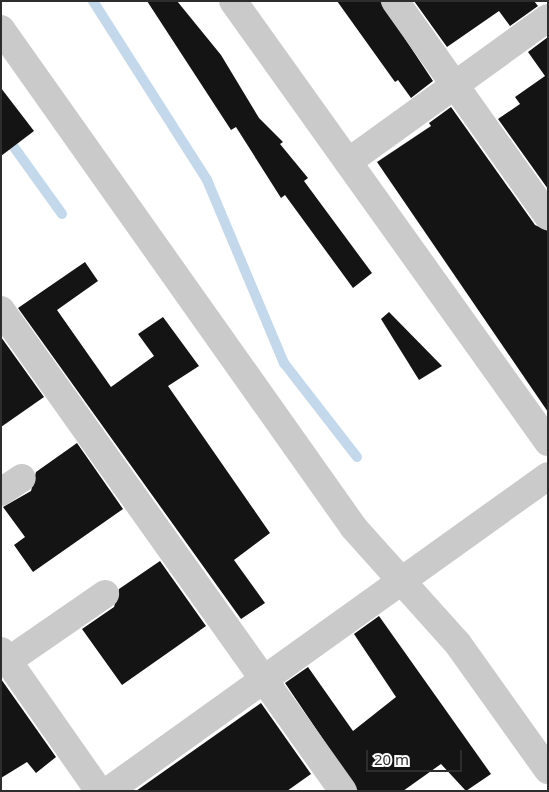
<!DOCTYPE html>
<style>
body{margin:0}
#map{position:relative;width:549px;height:792px;overflow:hidden;background:#fff;font-family:"Noto Sans",sans-serif}
div>[style]{position:absolute}
.stream>*{height:10px;margin:-5px;padding:0 5px;transform-origin:5px;border-radius:5px;background:#c4d8ec}
.building>*{inset:0;background:#141414}
.minor>*{height:28px;margin:-14px;padding:0 14px;transform-origin:14px;border-radius:14px;background:#cacaca}
span{translate:-50% -50%;white-space:nowrap;text-align:center;line-height:1.15;-webkit-text-stroke:5px #fff;paint-order:stroke}
.frame{position:absolute;inset:0;border:2px solid #2d2d2d;pointer-events:none}
.scale{position:absolute;left:366px;top:750px;width:96px;height:22px;box-sizing:border-box;border:2px solid #2d2d2d;border-top:0;padding-left:6px;font-size:15px;line-height:18px;white-space:nowrap;color:#2d2d2d;-webkit-text-stroke:4px #fff;paint-order:stroke}
</style>
<div id="map">
<div class="stream">
<i style="left:93px;top:1px;width:212px;rotate:57.5deg"></i>
<i style="left:207px;top:180px;width:199px;rotate:67.2deg"></i>
<i style="left:284px;top:363px;width:119px;rotate:52.2deg"></i>
<i style="left:6px;top:136px;width:96px;rotate:54.3deg"></i>
</div>
<div class="building">
<i style="clip-path:polygon(147px 1px,177px 1px,221px 55px,259px 118px,283px 142px,280px 144px,308px 178px,304px 181px,372px 273px,353px 288px,285px 195px,281px 198px,236px 127px,231px 130px)"></i>
<i style="clip-path:polygon(337px 1px,380px 1px,433px 81px,411px 98px,398px 80px,395px 82px)"></i>
<i style="clip-path:polygon(414px 1px,534px 1px,538px 6px,510px 26px,499px 11px,447px 47px)"></i>
<i style="clip-path:polygon(548px 37px,548px 189px,498px 119px,520px 104px,515px 97px,545px 76px,528px 52px)"></i>
<i style="clip-path:polygon(1px 88px,34px 131px,1px 156px)"></i>
<i style="clip-path:polygon(451px 107px,535px 225px,548px 231px,548px 412px,377px 162px,431px 126px,429px 123px)"></i>
<i style="clip-path:polygon(85px 262px,98px 281px,57px 310px,111px 387px,154px 356px,138px 334px,163px 317px,199px 366px,168px 386px,270px 533px,234px 560px,265px 603px,241px 619px,18px 308px)"></i>
<i style="clip-path:polygon(389px 312px,442px 366px,419px 380px,381px 319px)"></i>
<i style="clip-path:polygon(1px 337px,44px 397px,1px 427px)"></i>
<i style="clip-path:polygon(77px 443px,123px 509px,33px 572px,14px 545px,25px 537px,3px 507px,31px 491px,36px 472px)"></i>
<i style="clip-path:polygon(160px 561px,206px 626px,122px 685px,82px 629px,114px 607px,119px 589px)"></i>
<i style="clip-path:polygon(379px 616px,491px 774px,466px 791px,441px 764px,403px 791px,358px 791px,285px 683px,308px 667px,353px 731px,396px 697px,354px 634px)"></i>
<i style="clip-path:polygon(1px 679px,56px 757px,36px 773px,27px 762px,1px 778px)"></i>
<i style="clip-path:polygon(261px 703px,311px 774px,287px 791px,136px 791px)"></i>
</div>
<div class="minor">
<i style="left:233px;top:1px;width:542px;rotate:54.46deg"></i>
<i style="left:395px;top:1px;width:264px;rotate:54.6deg"></i>
<i style="left:1px;top:29px;width:611px;rotate:54.72deg"></i>
<i style="left:354px;top:528px;width:156px;rotate:48.1deg"></i>
<i style="left:458px;top:644px;width:155px;rotate:54.5deg"></i>
<i style="left:348px;top:162px;width:246px;rotate:-35.8deg"></i>
<i style="left:1px;top:310px;width:590px;rotate:54.59deg"></i>
<i style="left:1px;top:492px;width:25px;rotate:-34deg"></i>
<i style="left:1px;top:651px;width:171px;rotate:55deg"></i>
<i style="left:8px;top:661px;width:118px;rotate:-34.6deg"></i>
<i style="left:108px;top:791px;width:541px;rotate:-35.6deg"></i>
</div>
<div class="frame"></div>
<div class="scale">20 m</div>
</div>
